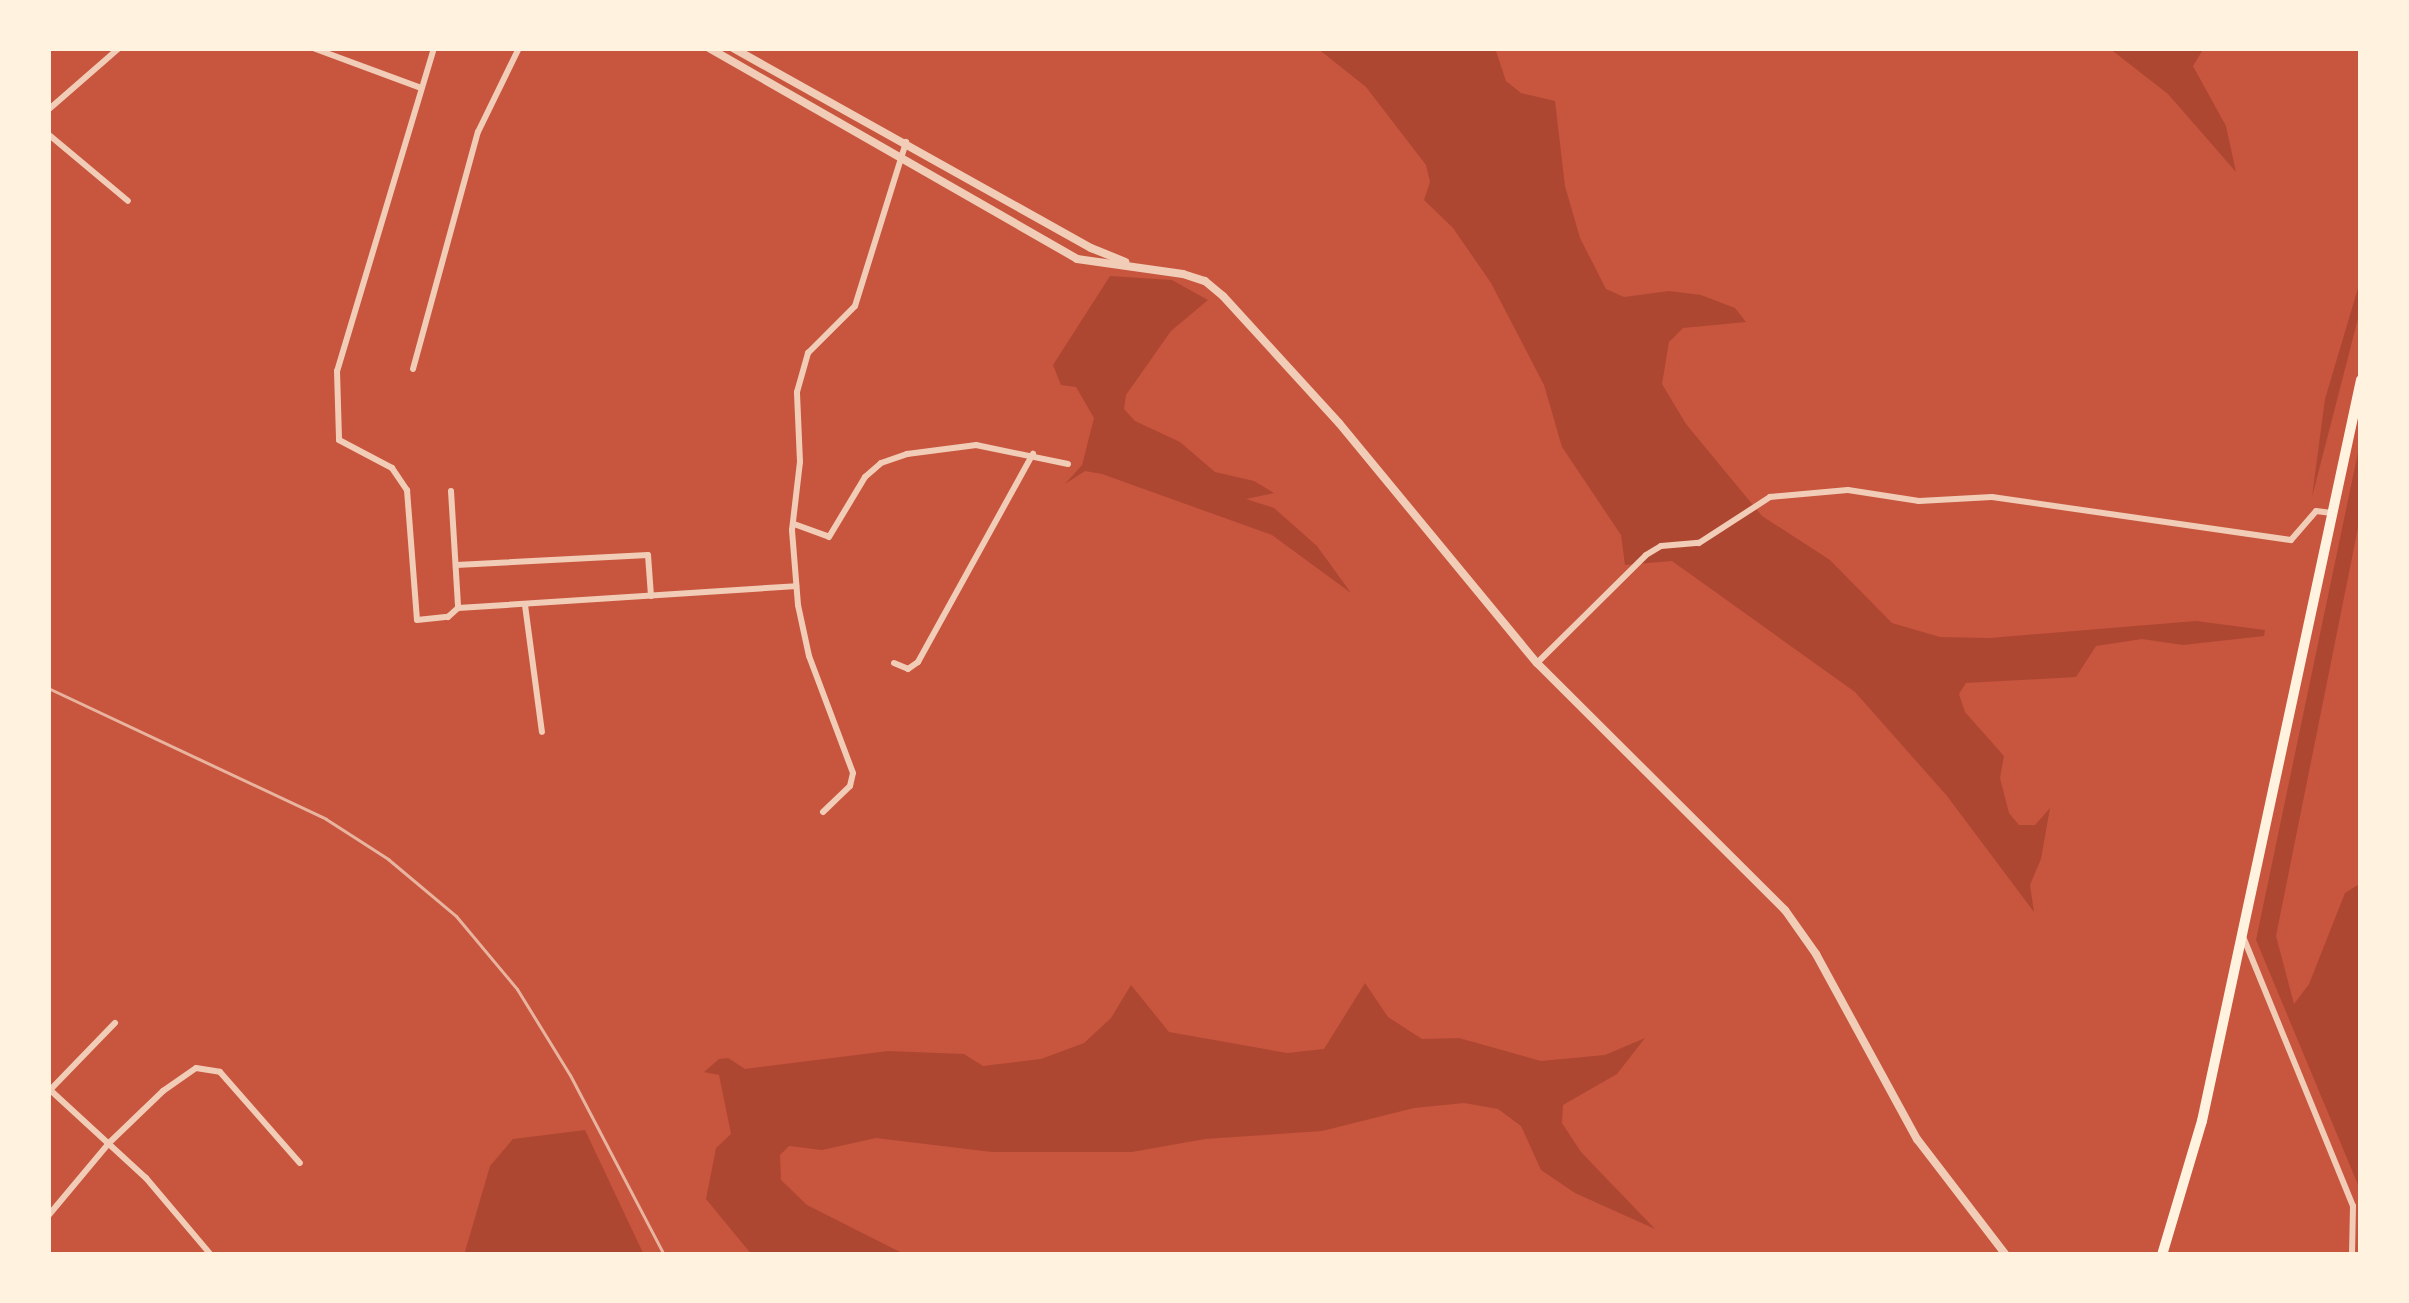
<!DOCTYPE html>
<style>
body{margin:0}
#map{position:relative;width:2409px;height:1303px;overflow:hidden;background:#c8553d;font-family:Figtree,sans-serif}
div>[style]{position:absolute}
.green>*{inset:0;background:#ae4732}
.minor>*{height:6px;margin:-3px;padding:0 3px;transform-origin:3px;border-radius:3px;background:#f1ccb7}
.tertiary>*{height:8px;margin:-4px;padding:0 4px;transform-origin:4px;border-radius:4px;background:#f1ccb7}
.primary>*{height:10px;margin:-5px;padding:0 5px;transform-origin:5px;border-radius:5px;background:#fff3e0}
.rail>*{height:3px;margin:-1.5px;padding:0 1.5px;transform-origin:1.5px;border-radius:1.5px;background:#e9b49f}
span{translate:-50% -50%;white-space:nowrap;text-align:center;line-height:1.15;-webkit-text-stroke:10px #fff3e0;paint-order:stroke}
.frame{position:absolute;inset:0;border:51px solid #fff3e0;pointer-events:none}
</style>
<div id="map">
<div class="green">
<i style="clip-path:polygon(1317px 48px,1495px 48px,1506px 81px,1521px 93px,1555px 101px,1565px 186px,1580px 238px,1606px 289px,1624px 297px,1669px 291px,1701px 295px,1735px 308px,1746px 322px,1683px 328px,1669px 342px,1662px 384px,1686px 424px,1762px 516px,1830px 560px,1892px 623px,1940px 637px,1990px 638px,2196px 621px,2265px 630px,2264px 636px,2183px 645px,2142px 639px,2096px 646px,2076px 677px,1966px 683px,1959px 694px,1965px 712px,2004px 756px,2000px 778px,2009px 813px,2019px 825px,2035px 825px,2050px 808px,2041px 859px,2030px 885px,2034px 912px,1947px 796px,1855px 692px,1672px 561px,1625px 565px,1621px 535px,1562px 447px,1544px 385px,1491px 283px,1453px 228px,1424px 200px,1430px 182px,1426px 165px,1366px 87px)"></i>
<i style="clip-path:polygon(2109px 48px,2204px 48px,2193px 66px,2226px 126px,2236px 172px,2168px 94px)"></i>
<i style="clip-path:polygon(1110px 276px,1172px 280px,1208px 300px,1171px 331px,1126px 395px,1124px 409px,1135px 421px,1180px 442px,1215px 472px,1254px 481px,1274px 493px,1246px 499px,1274px 508px,1317px 546px,1351px 593px,1272px 535px,1102px 474px,1085px 471px,1065px 484px,1082px 465px,1094px 418px,1076px 387px,1061px 385px,1053px 365px)"></i>
<i style="clip-path:polygon(2361px 278px,2361px 307px,2312px 497px,2325px 399px)"></i>
<i style="clip-path:polygon(2361px 438px,2361px 513px,2276px 936px,2294px 1004px,2309px 984px,2345px 893px,2361px 883px,2361px 1192px,2256px 940px)"></i>
<i style="clip-path:polygon(1365px 983px,1388px 1017px,1422px 1039px,1459px 1038px,1541px 1061px,1605px 1055px,1645px 1038px,1617px 1074px,1563px 1105px,1562px 1123px,1581px 1152px,1655px 1229px,1575px 1193px,1541px 1170px,1521px 1126px,1498px 1109px,1464px 1103px,1414px 1108px,1322px 1131px,1205px 1139px,1132px 1152px,992px 1152px,876px 1138px,822px 1150px,789px 1146px,780px 1155px,781px 1180px,807px 1205px,906px 1255px,752px 1255px,706px 1199px,716px 1148px,731px 1134px,719px 1075px,704px 1072px,719px 1059px,728px 1058px,745px 1069px,888px 1051px,964px 1054px,983px 1066px,1041px 1059px,1084px 1043px,1111px 1018px,1131px 985px,1169px 1032px,1287px 1053px,1324px 1049px)"></i>
<i style="clip-path:polygon(585px 1130px,644px 1255px,464px 1255px,490px 1166px,513px 1139px)"></i>
</div>
<div class="minor">
<i style="left:313px;top:48px;width:115px;rotate:20.3deg"></i>
<i style="left:434px;top:48px;width:337px;rotate:106.7deg"></i>
<i style="left:337px;top:371px;width:69px;rotate:88.3deg"></i>
<i style="left:339px;top:440px;width:60px;rotate:27.8deg"></i>
<i style="left:392px;top:468px;width:27px;rotate:56deg"></i>
<i style="left:407px;top:490px;width:130px;rotate:85.6deg"></i>
<i style="left:417px;top:620px;width:31px;rotate:-6deg"></i>
<i style="left:448px;top:617px;width:13px;rotate:-42deg"></i>
<i style="left:458px;top:608px;width:339px;rotate:-3.7deg"></i>
<i style="left:48px;top:110px;width:94px;rotate:-41.1deg"></i>
<i style="left:48px;top:134px;width:104px;rotate:39.9deg"></i>
<i style="left:413px;top:369px;width:246px;rotate:-74.7deg"></i>
<i style="left:478px;top:132px;width:93px;rotate:-64deg"></i>
<i style="left:451px;top:491px;width:116px;rotate:86.5deg"></i>
<i style="left:794px;top:524px;width:37px;rotate:20deg"></i>
<i style="left:829px;top:537px;width:70px;rotate:-59deg"></i>
<i style="left:865px;top:477px;width:21px;rotate:-41deg"></i>
<i style="left:881px;top:463px;width:28px;rotate:-19deg"></i>
<i style="left:907px;top:454px;width:70px;rotate:-7.4deg"></i>
<i style="left:976px;top:445px;width:94px;rotate:11.7deg"></i>
<i style="left:456px;top:565px;width:192px;rotate:-3deg"></i>
<i style="left:648px;top:555px;width:41px;rotate:85.8deg"></i>
<i style="left:525px;top:605px;width:128px;rotate:82.4deg"></i>
<i style="left:894px;top:663px;width:15px;rotate:23deg"></i>
<i style="left:908px;top:669px;width:12px;rotate:-35deg"></i>
<i style="left:918px;top:662px;width:238px;rotate:-61.1deg"></i>
<i style="left:1537px;top:663px;width:153px;rotate:-44.7deg"></i>
<i style="left:1646px;top:555px;width:17px;rotate:-31deg"></i>
<i style="left:1661px;top:546px;width:38px;rotate:-5deg"></i>
<i style="left:1699px;top:543px;width:85px;rotate:-32.9deg"></i>
<i style="left:1770px;top:497px;width:78px;rotate:-5.1deg"></i>
<i style="left:1848px;top:490px;width:72px;rotate:8.8deg"></i>
<i style="left:1919px;top:501px;width:73px;rotate:-3.1deg"></i>
<i style="left:1992px;top:497px;width:302px;rotate:8.2deg"></i>
<i style="left:2291px;top:540px;width:38px;rotate:-49deg"></i>
<i style="left:2316px;top:511px;width:16px;rotate:7deg"></i>
<i style="left:823px;top:812px;width:37px;rotate:-44deg"></i>
<i style="left:850px;top:786px;width:13px;rotate:-77deg"></i>
<i style="left:853px;top:773px;width:125px;rotate:-110.6deg"></i>
<i style="left:809px;top:656px;width:52px;rotate:-102.2deg"></i>
<i style="left:798px;top:605px;width:75px;rotate:-94.6deg"></i>
<i style="left:792px;top:530px;width:68px;rotate:-83.3deg"></i>
<i style="left:800px;top:462px;width:70px;rotate:-92.5deg"></i>
<i style="left:797px;top:392px;width:41px;rotate:-74.2deg"></i>
<i style="left:808px;top:353px;width:66px;rotate:-45deg"></i>
<i style="left:855px;top:306px;width:172px;rotate:-72.7deg"></i>
<i style="left:2244px;top:939px;width:288px;rotate:67.8deg"></i>
<i style="left:2353px;top:1206px;width:49px;rotate:91.2deg"></i>
<i style="left:48px;top:1088px;width:133px;rotate:42.6deg"></i>
<i style="left:146px;top:1178px;width:101px;rotate:49.8deg"></i>
<i style="left:51px;top:1089px;width:92px;rotate:-45.9deg"></i>
<i style="left:48px;top:1216px;width:95px;rotate:-50.1deg"></i>
<i style="left:109px;top:1143px;width:75px;rotate:-43.9deg"></i>
<i style="left:163px;top:1091px;width:40px;rotate:-34.9deg"></i>
<i style="left:196px;top:1068px;width:24px;rotate:9deg"></i>
<i style="left:220px;top:1072px;width:121px;rotate:48.7deg"></i>
</div>
<div class="tertiary">
<i style="left:709px;top:48px;width:424px;rotate:29.8deg"></i>
<i style="left:1077px;top:259px;width:107px;rotate:8.1deg"></i>
<i style="left:1183px;top:274px;width:23px;rotate:18deg"></i>
<i style="left:1205px;top:281px;width:23px;rotate:40deg"></i>
<i style="left:1223px;top:296px;width:172px;rotate:47.6deg"></i>
<i style="left:1339px;top:423px;width:311px;rotate:50.5deg"></i>
<i style="left:1537px;top:663px;width:350px;rotate:44.9deg"></i>
<i style="left:1785px;top:910px;width:54px;rotate:54.8deg"></i>
<i style="left:1816px;top:954px;width:211px;rotate:61.4deg"></i>
<i style="left:1917px;top:1139px;width:146px;rotate:52.5deg"></i>
<i style="left:733px;top:48px;width:410px;rotate:29.2deg"></i>
<i style="left:1091px;top:248px;width:37px;rotate:22deg"></i>
</div>
<div class="primary">
<i style="left:2162px;top:1255px;width:140px;rotate:-73.4deg"></i>
<i style="left:2202px;top:1121px;width:758px;rotate:-77.89deg"></i>
</div>
<div class="rail">
<i style="left:48px;top:688px;width:307px;rotate:25.2deg"></i>
<i style="left:326px;top:819px;width:74px;rotate:32.8deg"></i>
<i style="left:388px;top:859px;width:89px;rotate:40deg"></i>
<i style="left:456px;top:916px;width:95px;rotate:50.1deg"></i>
<i style="left:517px;top:989px;width:101px;rotate:58.4deg"></i>
<i style="left:570px;top:1075px;width:203px;rotate:62.4deg"></i>
</div>
<div class="frame"></div>
</div>
